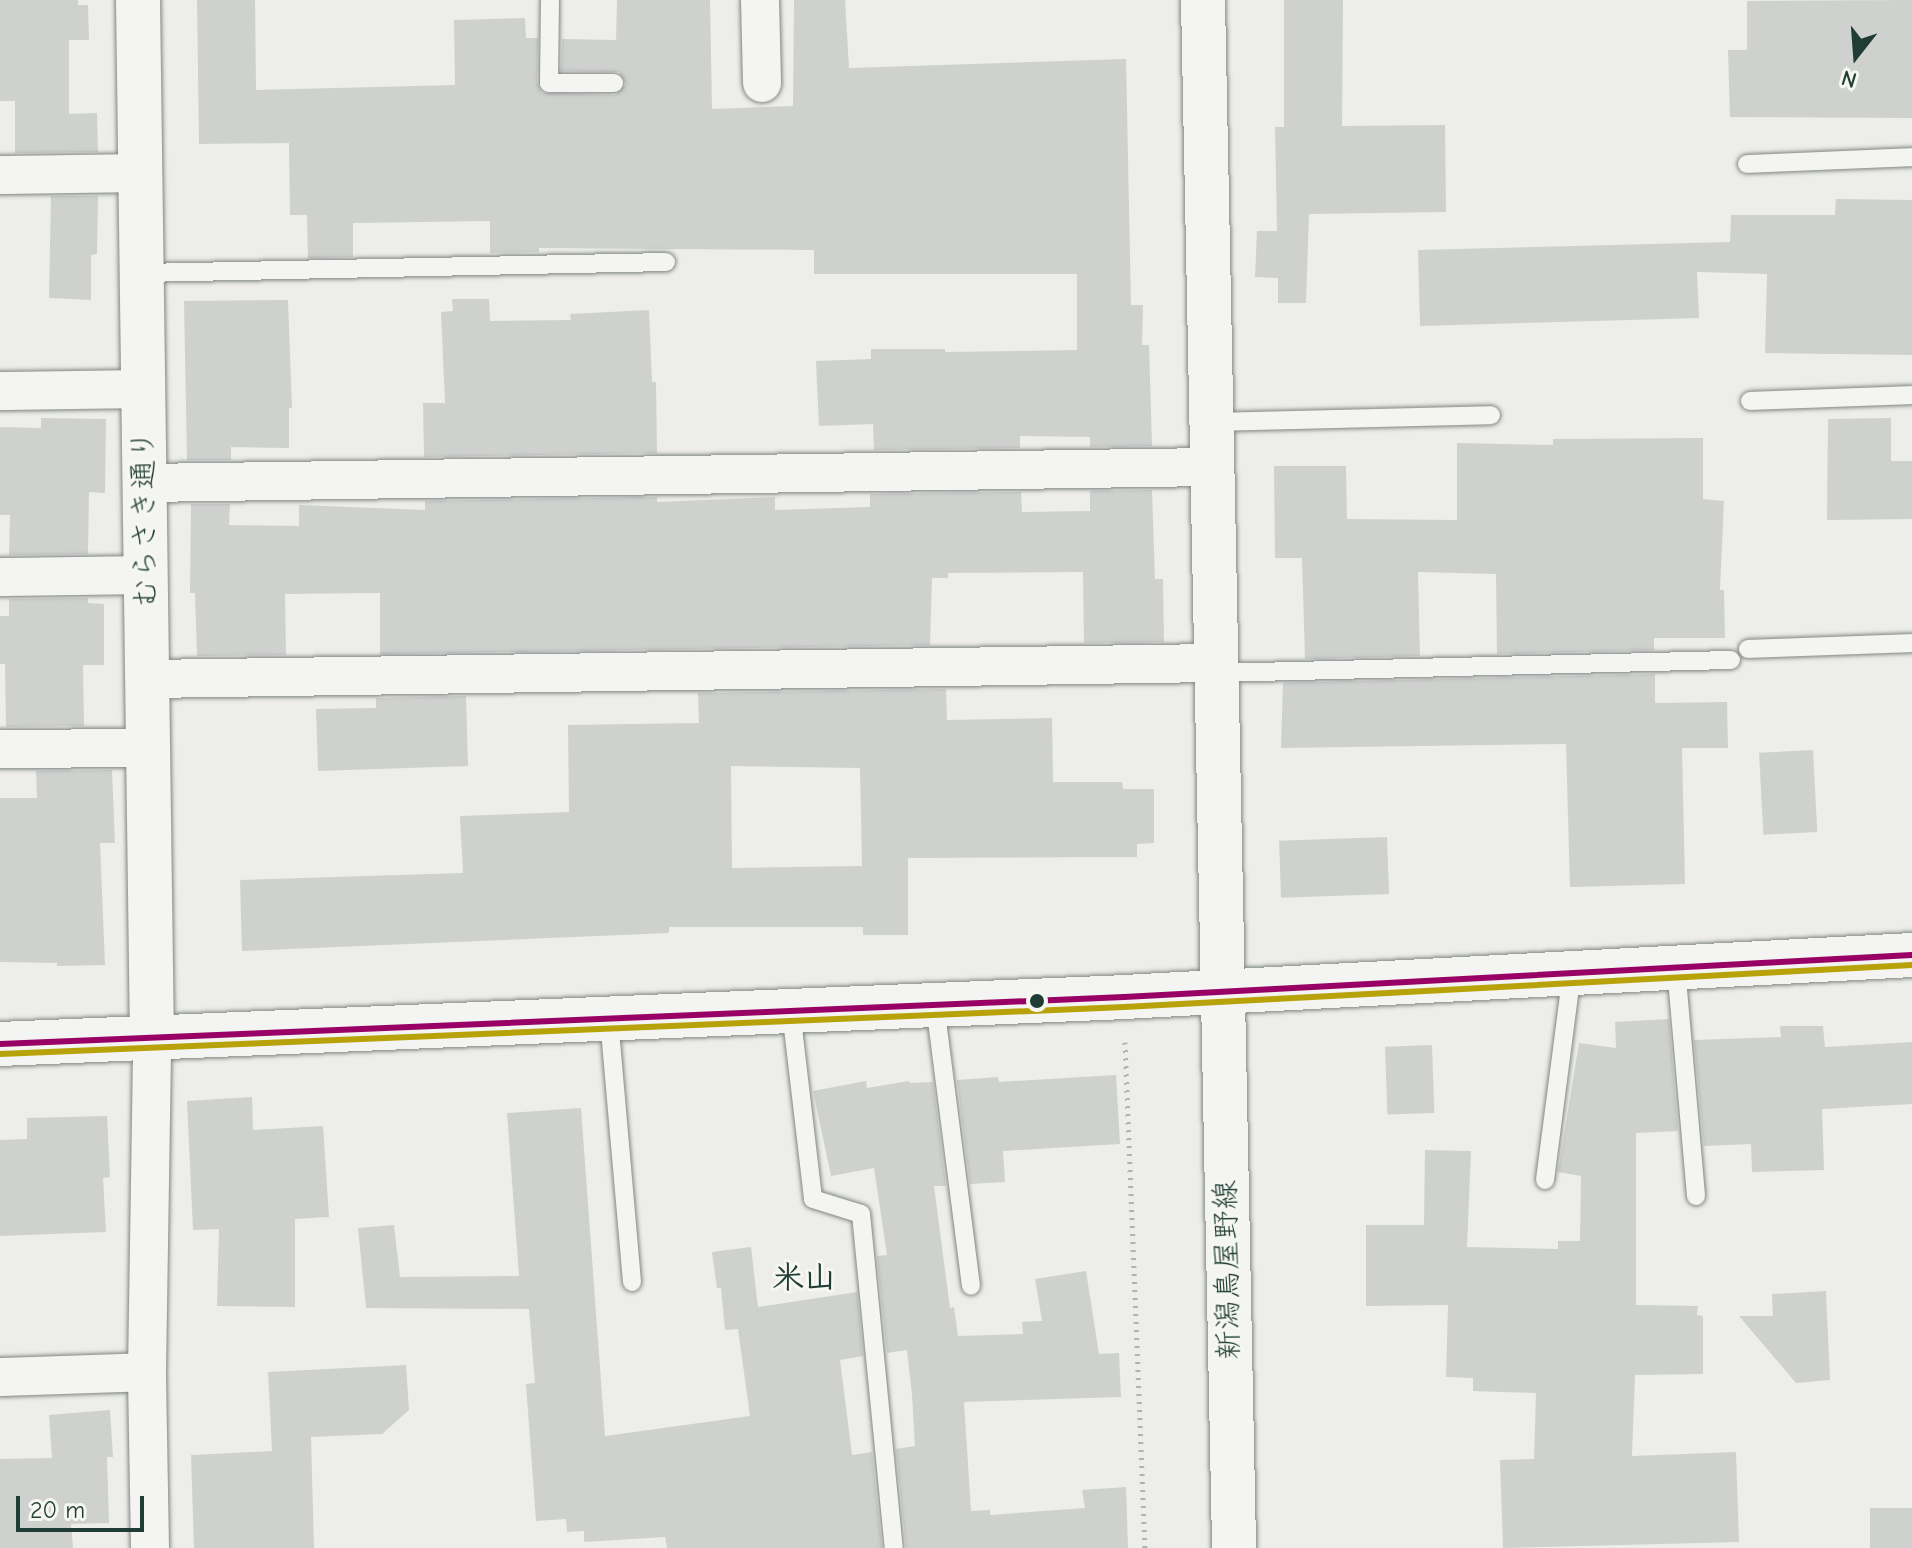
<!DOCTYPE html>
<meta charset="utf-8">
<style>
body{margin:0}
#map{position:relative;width:1912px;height:1548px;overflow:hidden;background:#edeeeb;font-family:"Comic Neue","Klee One",sans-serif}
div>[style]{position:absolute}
.building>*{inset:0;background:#cfd1cf;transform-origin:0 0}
.path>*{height:5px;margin-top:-2.5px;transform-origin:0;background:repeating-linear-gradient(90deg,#afb2b0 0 2px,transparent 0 8px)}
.roads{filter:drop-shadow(0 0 2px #818784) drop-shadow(0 0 2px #818784)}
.lane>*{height:18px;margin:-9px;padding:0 9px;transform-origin:9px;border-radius:9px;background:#f4f4f2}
.street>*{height:38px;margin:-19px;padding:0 19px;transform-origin:19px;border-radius:19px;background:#f4f4f2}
.secondary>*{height:44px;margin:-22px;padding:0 22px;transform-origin:22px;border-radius:22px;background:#f4f4f2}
.primary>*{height:44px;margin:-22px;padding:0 22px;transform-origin:22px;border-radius:22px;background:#f4f4f2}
.bus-1>*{height:6px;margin:-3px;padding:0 3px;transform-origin:3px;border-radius:3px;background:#906}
.bus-2>*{height:6px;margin:-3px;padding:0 3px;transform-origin:3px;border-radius:3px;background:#b7a20a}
.dots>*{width:22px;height:22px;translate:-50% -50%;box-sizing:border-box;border:4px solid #f6f6f2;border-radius:50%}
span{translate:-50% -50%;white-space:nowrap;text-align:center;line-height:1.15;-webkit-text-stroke:6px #f6f6f2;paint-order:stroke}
.street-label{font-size:30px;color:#1f3d34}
.neighbourhood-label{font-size:32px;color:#1f3d34;font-weight:700}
.north{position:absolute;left:1816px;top:16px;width:80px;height:80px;-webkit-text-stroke:6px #f6f6f2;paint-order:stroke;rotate:197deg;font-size:22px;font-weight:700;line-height:32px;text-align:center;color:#1f3d34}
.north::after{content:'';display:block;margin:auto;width:28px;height:36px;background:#1f3d34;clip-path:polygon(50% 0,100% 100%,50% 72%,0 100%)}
.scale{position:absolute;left:16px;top:1496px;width:128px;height:36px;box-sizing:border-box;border:4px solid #1f3d34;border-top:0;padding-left:10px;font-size:24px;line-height:28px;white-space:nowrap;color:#1f3d34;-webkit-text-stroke:6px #f6f6f2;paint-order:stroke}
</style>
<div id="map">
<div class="building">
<i style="clip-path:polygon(0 0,78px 0,78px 5px,88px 5px,89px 40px,69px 40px,69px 114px,97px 113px,98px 152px,15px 153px,15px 101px,0 101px)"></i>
<i style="clip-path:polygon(197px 0,255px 0,256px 90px,455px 85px,454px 20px,525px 18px,526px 38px,538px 38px,537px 83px,542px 93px,615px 95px,626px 84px,619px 72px,561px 71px,562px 39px,616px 40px,617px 0,710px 0,712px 109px,793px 106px,794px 0,845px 0,849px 68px,1126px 59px,1131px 305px,1143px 305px,1142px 345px,1149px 345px,1152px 446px,1090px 447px,1090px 437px,1020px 436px,1020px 448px,874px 450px,873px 424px,819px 426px,816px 361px,871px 359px,871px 349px,945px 349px,945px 352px,1077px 350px,1077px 274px,814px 274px,814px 250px,539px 248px,539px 252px,490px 253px,490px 221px,353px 223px,353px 257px,308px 258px,307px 215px,290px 215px,289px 143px,199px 144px)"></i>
<i style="clip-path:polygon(1284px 0,1343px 0,1342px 126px,1445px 125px,1446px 212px,1309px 214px,1306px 303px,1278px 303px,1278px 278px,1255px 277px,1257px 231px,1277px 231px,1275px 127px,1284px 127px)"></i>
<i style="clip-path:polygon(1912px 0,1912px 118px,1730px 117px,1728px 50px,1747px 50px,1747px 1px)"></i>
<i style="clip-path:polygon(51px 196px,98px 196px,97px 254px,91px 255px,91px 300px,49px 298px)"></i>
<i style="clip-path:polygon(1836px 199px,1912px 200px,1912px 355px,1765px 353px,1767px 274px,1697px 272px,1699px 318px,1420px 326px,1418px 250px,1730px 242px,1731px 215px,1835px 215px)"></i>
<i style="clip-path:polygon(452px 299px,489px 299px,490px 321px,571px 320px,570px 314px,649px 310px,652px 382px,656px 382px,657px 453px,424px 457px,423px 403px,445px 403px,441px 312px,453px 311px)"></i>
<i style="clip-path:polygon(288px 300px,292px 408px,289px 408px,289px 448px,231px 447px,231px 460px,187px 460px,184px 301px)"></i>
<i style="clip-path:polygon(41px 418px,106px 419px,105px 493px,89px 492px,88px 554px,9px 555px,10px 515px,0 515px,0 427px,41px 428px)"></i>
<i style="clip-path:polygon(1891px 418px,1891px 461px,1912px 461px,1912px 519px,1827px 520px,1828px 419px)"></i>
<i style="clip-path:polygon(1703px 438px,1703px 499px,1724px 501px,1720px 590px,1724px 590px,1725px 638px,1654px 638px,1654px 650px,1497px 654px,1496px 574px,1418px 572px,1420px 656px,1305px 659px,1302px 558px,1275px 558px,1274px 466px,1346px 466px,1347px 519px,1457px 520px,1457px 443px,1553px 445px,1553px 439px)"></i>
<i style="clip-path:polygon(1152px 490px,1155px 579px,1163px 579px,1164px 642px,1084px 643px,1083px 572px,948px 573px,948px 578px,932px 578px,930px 645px,380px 654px,380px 593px,285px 594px,286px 655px,197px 656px,195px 593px,190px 593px,191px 504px,230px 504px,229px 525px,299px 526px,299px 505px,425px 510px,425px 501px,657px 497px,657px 502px,775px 497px,775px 510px,870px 507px,870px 494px,1021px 492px,1022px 512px,1090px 511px,1090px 491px)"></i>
<i style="clip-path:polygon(88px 598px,88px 603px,104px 604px,104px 665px,83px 665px,84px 726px,6px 727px,5px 664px,0 664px,0 616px,9px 616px,9px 599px)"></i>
<i style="clip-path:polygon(1655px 674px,1655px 703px,1727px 702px,1728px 748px,1682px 748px,1685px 884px,1570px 887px,1566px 744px,1281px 748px,1283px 683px)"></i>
<i style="clip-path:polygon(evenodd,946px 689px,947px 720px,1052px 718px,1053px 782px,1122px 782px,1123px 789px,1154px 789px,1154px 843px,1137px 844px,1137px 857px,908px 858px,908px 935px,863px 935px,863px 927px,669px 927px,669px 933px,242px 951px,240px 880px,463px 873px,460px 816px,569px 812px,568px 725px,699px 723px,698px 693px,946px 689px,731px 766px,860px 768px,862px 866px,732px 868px,731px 766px)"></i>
<i style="clip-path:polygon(466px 696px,468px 766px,318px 771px,316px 709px,376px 708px,376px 698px)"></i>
<i style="left:1813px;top:750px;width:82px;height:54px;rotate:87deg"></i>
<i style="clip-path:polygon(112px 770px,115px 843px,100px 843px,105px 965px,57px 966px,57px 963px,0 962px,0 798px,37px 798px,36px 771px)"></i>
<i style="left:1387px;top:837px;width:57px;height:108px;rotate:88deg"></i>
<i style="clip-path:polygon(1669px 1019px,1678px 1131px,1636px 1133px,1636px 1305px,1698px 1306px,1697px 1315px,1703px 1316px,1703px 1374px,1635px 1375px,1632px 1456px,1736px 1452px,1739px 1542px,1503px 1548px,1500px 1460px,1534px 1459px,1536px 1393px,1473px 1391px,1473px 1378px,1446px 1377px,1448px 1305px,1366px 1306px,1366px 1225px,1424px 1225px,1425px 1150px,1471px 1151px,1467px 1247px,1558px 1249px,1558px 1241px,1580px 1241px,1581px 1176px,1558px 1172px,1579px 1043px,1616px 1048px,1615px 1022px)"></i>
<i style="clip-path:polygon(1780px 1026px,1823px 1026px,1825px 1047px,1912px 1042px,1912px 1104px,1822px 1109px,1824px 1170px,1752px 1172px,1751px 1144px,1704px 1146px,1694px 1040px,1781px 1037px)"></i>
<i style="left:1432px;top:1045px;width:68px;height:47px;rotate:88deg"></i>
<i style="clip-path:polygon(1116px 1075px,1120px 1144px,1003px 1151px,1005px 1182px,970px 1184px,957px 1080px,998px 1077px,999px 1082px)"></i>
<i style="clip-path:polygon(866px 1081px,867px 1088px,909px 1081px,910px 1083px,933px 1082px,946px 1186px,934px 1186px,950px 1308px,954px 1307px,958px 1336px,1023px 1334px,1022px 1322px,1042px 1321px,1035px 1279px,1086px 1271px,1099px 1354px,1119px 1353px,1121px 1397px,964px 1402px,971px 1511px,990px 1510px,990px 1515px,1085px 1508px,1082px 1490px,1126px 1487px,1128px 1548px,906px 1548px,896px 1449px,915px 1446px,912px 1395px,907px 1350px,887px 1353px,877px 1256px,887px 1255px,874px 1168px,831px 1176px,813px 1091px)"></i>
<i style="clip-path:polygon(252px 1097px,253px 1130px,323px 1126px,329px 1217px,295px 1219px,295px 1307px,217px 1306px,219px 1229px,193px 1230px,187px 1101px)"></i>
<i style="clip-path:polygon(581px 1108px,605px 1436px,750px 1416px,738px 1329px,725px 1330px,721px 1288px,717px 1288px,712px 1252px,751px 1247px,758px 1307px,857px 1292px,863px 1356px,840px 1360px,852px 1455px,872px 1452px,882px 1548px,667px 1548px,665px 1537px,584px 1542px,584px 1531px,567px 1532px,566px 1519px,536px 1521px,526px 1384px,535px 1383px,529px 1309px,366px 1308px,358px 1228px,394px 1225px,400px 1277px,519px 1276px,507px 1113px)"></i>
<i style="clip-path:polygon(107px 1116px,110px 1177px,103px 1178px,106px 1232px,0 1236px,0 1140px,27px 1139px,27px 1118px)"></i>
<i style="clip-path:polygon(1826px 1291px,1830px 1380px,1796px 1383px,1739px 1316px,1773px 1316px,1772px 1294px)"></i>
<i style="clip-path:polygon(406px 1365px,409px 1410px,382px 1434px,311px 1437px,314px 1548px,194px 1548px,191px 1455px,272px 1451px,268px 1372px)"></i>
<i style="clip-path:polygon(110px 1410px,113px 1457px,107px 1457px,109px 1523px,71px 1524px,73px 1548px,0 1548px,0 1459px,52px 1458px,49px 1415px)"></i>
<i style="left:1912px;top:1508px;width:40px;height:42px;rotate:90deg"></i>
</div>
<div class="path">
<i style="left:1125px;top:1042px;width:506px;rotate:87.74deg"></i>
</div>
<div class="roads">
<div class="lane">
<i style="left:550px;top:0;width:83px;rotate:90.7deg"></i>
<i style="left:549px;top:83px;width:65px"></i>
<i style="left:1747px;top:164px;width:165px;rotate:-2.4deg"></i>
<i style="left:142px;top:273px;width:524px;rotate:-1.2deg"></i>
<i style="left:1750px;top:401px;width:162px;rotate:-2.1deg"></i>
<i style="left:1211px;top:422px;width:280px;rotate:-1.4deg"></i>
<i style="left:1748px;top:649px;width:164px;rotate:-2.1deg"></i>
<i style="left:1216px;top:673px;width:515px;rotate:-1.45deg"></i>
<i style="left:1676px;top:967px;width:230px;rotate:85deg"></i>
<i style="left:935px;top:1005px;width:283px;rotate:82.7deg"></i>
<i style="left:791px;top:1011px;width:189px;rotate:83.3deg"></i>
<i style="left:813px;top:1199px;width:50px;rotate:17.4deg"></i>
<i style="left:861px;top:1214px;width:336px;rotate:84.4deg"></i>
<i style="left:609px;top:1019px;width:264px;rotate:85deg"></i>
<i style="left:1545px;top:1180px;width:209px;rotate:-82.6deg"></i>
</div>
<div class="street">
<i style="left:760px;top:0;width:83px;rotate:88.6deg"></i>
<i style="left:0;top:175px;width:141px;rotate:-0.8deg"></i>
<i style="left:0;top:391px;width:143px;rotate:-0.8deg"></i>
<i style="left:145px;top:483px;width:1067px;rotate:-0.86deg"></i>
<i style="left:0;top:577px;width:146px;rotate:-0.8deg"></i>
<i style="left:148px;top:679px;width:1068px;rotate:-0.86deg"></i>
<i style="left:0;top:749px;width:148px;rotate:-0.4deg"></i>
<i style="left:0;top:1377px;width:147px;rotate:-1.9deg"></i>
<i style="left:150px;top:1548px;width:176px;rotate:-91deg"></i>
<i style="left:147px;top:1372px;width:333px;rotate:-89.1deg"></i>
</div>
<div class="secondary">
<i style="left:138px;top:0;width:1039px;rotate:89.23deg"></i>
<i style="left:1203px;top:0;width:1548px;rotate:88.85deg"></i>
</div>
<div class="primary">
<i style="left:0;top:1044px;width:1125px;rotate:-2.39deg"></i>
<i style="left:1124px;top:997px;width:789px;rotate:-3.05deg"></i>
</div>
</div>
<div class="bus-1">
<i style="left:0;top:1044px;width:1125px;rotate:-2.39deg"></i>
<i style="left:1124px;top:997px;width:789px;rotate:-3.05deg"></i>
</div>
<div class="bus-2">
<i style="left:0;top:1054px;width:1125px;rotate:-2.39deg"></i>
<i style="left:1124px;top:1007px;width:789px;rotate:-3.05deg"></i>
</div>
<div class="dots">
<i style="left:1037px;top:1001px;background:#1f3d34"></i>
</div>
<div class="street-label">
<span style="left:145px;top:519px;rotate:-91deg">むらさき通り</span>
<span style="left:1228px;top:1270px;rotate:-91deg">新潟鳥屋野線</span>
</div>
<div class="neighbourhood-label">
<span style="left:804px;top:1278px">米山</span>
</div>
<div class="north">N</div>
<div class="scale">20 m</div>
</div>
